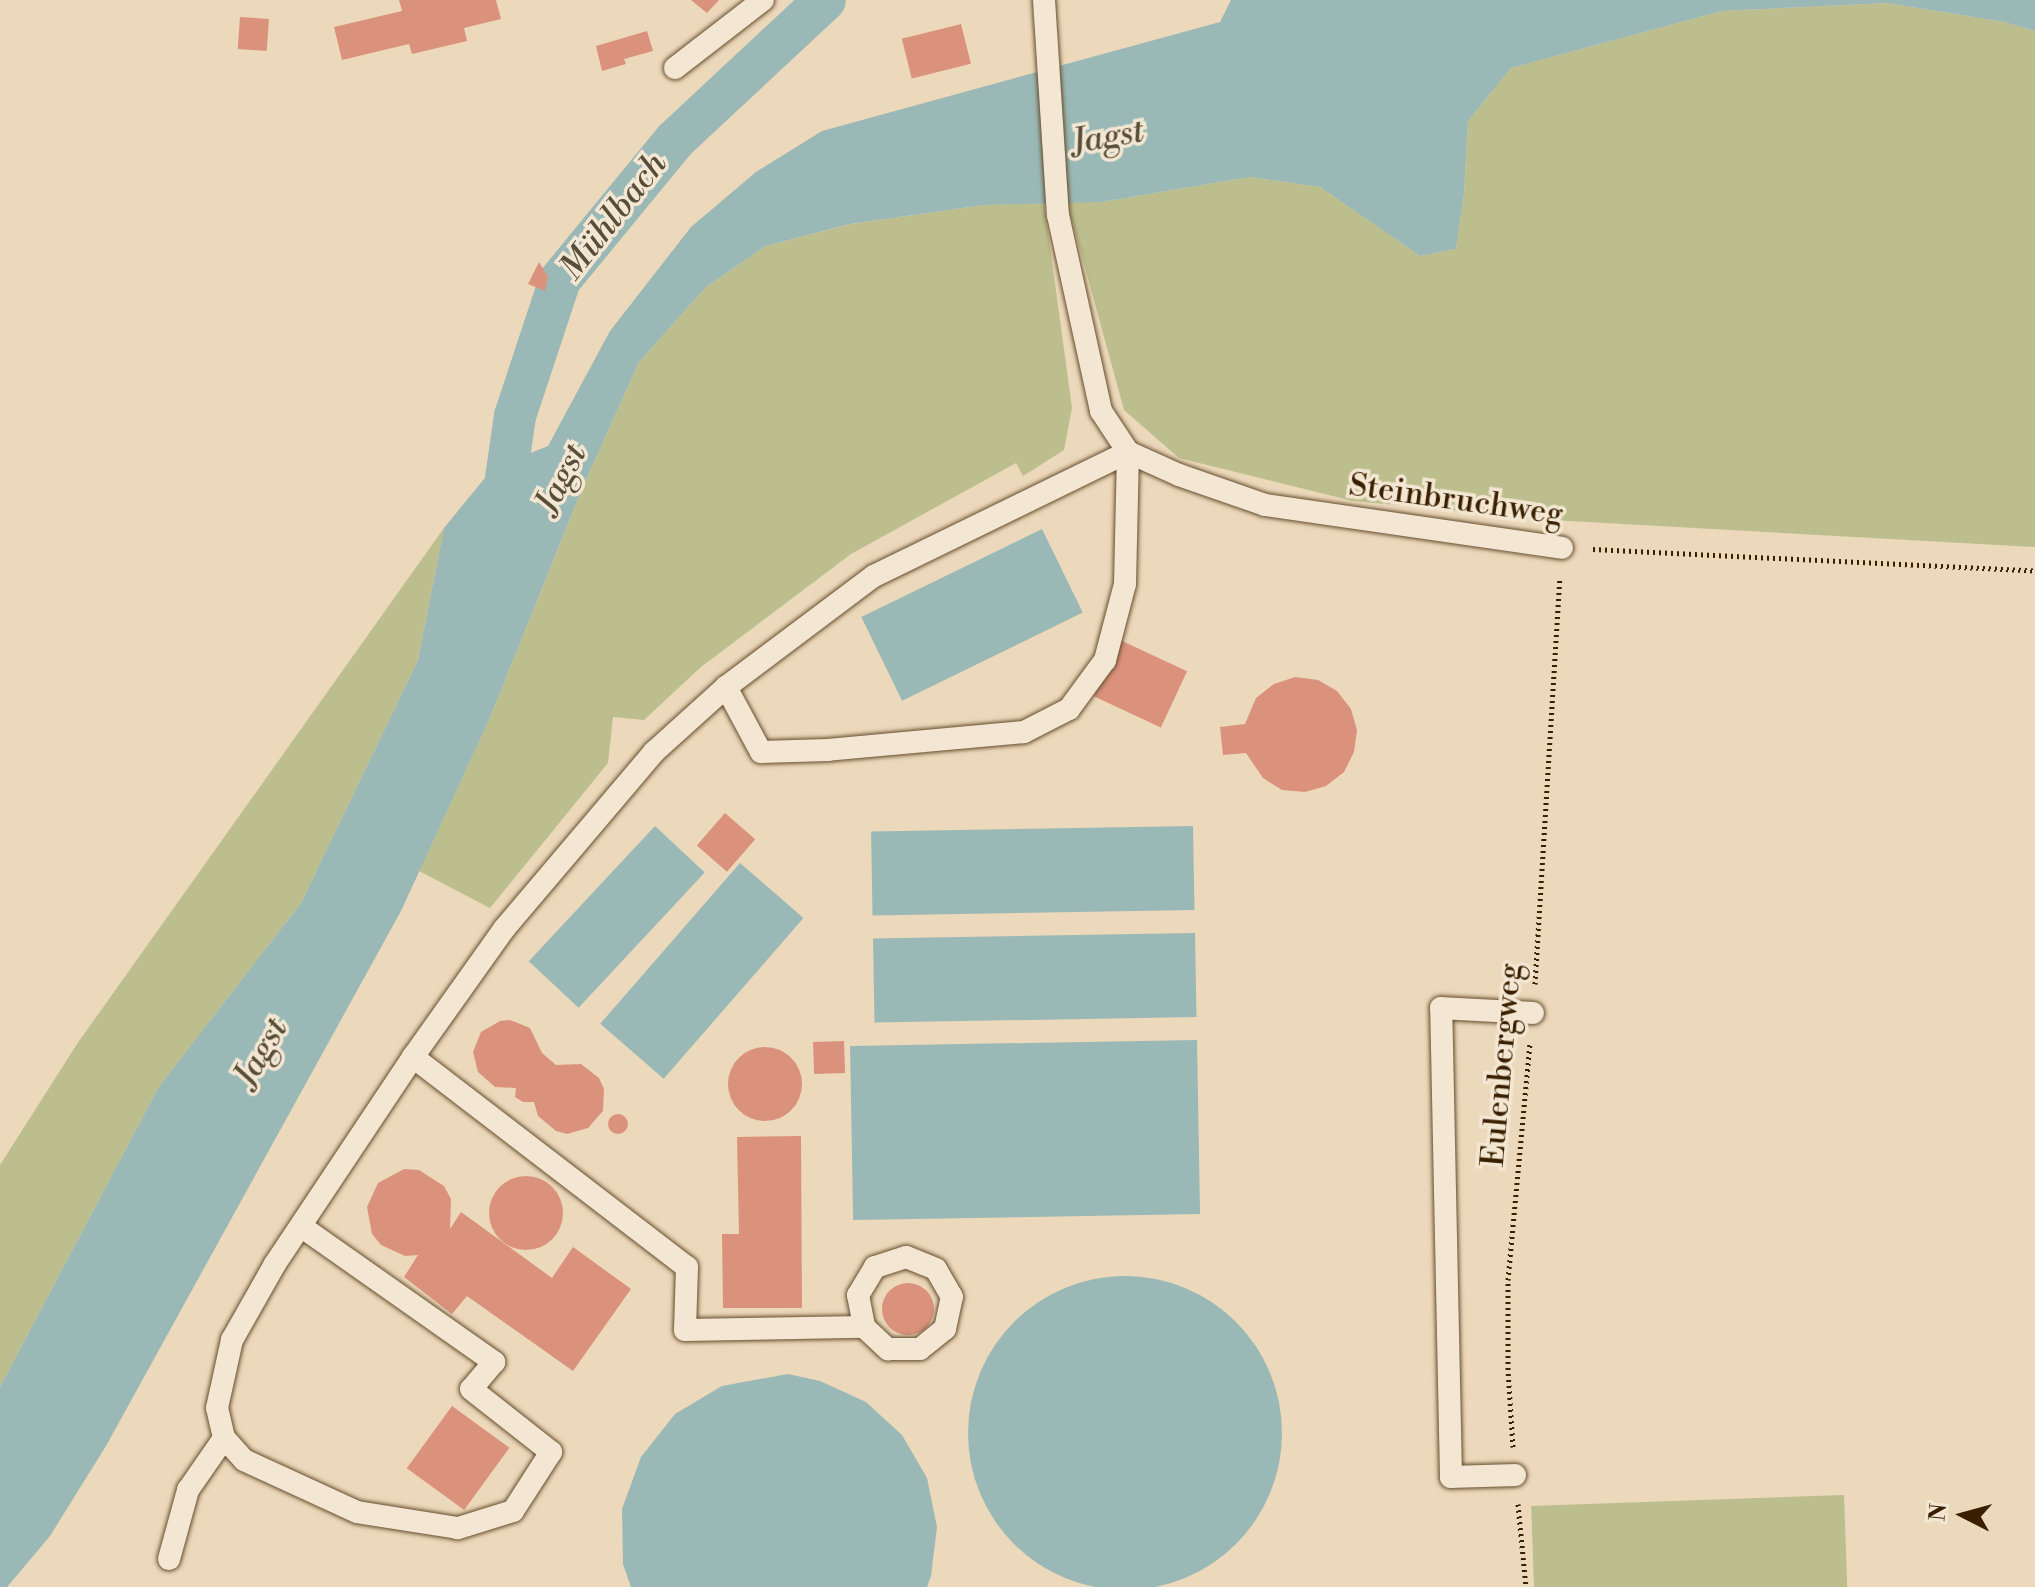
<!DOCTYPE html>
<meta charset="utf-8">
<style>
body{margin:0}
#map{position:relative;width:2035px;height:1587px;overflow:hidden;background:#ecd8ba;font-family:"Libre Bodoni",serif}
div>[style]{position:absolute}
.green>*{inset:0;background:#bcbe8d;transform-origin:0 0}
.water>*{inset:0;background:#9ab9b6;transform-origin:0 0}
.round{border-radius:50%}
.canal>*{height:42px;margin:-21px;padding:0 21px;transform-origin:21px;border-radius:21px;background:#9ab9b6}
.building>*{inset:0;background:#db927d;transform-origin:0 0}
.path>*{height:5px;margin-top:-2.5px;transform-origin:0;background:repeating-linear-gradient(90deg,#3a2000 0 2px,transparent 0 6px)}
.roads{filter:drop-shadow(0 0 2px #664e2e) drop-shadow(0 0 2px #664e2e)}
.lane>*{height:22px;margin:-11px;padding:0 11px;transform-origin:11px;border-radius:11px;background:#f3e6d2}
span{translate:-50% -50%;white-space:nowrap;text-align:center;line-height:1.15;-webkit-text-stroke:7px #f3e6d2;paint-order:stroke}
.street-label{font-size:32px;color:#3a2000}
.water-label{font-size:34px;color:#574e37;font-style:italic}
.north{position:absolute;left:1923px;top:1475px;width:80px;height:80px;-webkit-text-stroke:6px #f3e6d2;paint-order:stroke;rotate:276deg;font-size:22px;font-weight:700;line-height:32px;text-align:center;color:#3a2000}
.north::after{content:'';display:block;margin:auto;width:28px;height:36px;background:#3a2000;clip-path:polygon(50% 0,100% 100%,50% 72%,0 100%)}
</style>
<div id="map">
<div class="green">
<i style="clip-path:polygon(1887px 3px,2004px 22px,2035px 31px,2035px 547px,1569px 521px,1353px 501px,1179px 458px,1124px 410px,1067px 202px,1102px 202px,1250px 177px,1320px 187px,1420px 256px,1456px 249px,1464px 194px,1468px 121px,1511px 68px,1722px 11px)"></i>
<i style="clip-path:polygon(1044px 203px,1072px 408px,1064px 450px,1023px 476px,1016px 463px,851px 554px,701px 667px,644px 720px,613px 717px,608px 763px,490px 908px,419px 871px,489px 720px,582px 489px,639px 362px,706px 287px,766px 246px,851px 224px,984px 205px)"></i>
<i style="clip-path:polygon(444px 528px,418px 660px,301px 903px,158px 1088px,0 1387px,0 1165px,77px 1044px)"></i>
<i style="left:1844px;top:1495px;width:92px;height:313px;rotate:88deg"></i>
</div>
<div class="water">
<i style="clip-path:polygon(1231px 0,2035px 0,2035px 31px,2004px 22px,1887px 3px,1722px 11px,1511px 68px,1468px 121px,1464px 194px,1456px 249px,1420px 256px,1320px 187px,1250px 177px,1102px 202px,984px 205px,850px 224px,766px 246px,706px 287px,639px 362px,582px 489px,489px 720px,401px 911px,106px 1446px,50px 1536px,7px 1587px,0 1587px,0 1387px,158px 1088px,301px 903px,418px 660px,444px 528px,493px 468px,548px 446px,610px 331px,691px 227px,756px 172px,822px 131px,1220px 22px)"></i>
<i style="left:1042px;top:529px;width:93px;height:201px;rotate:64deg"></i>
<i style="left:655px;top:826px;width:68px;height:185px;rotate:43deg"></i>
<i style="left:1193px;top:826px;width:84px;height:322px;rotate:89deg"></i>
<i style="left:740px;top:863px;width:84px;height:213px;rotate:41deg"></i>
<i style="left:1195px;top:933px;width:84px;height:322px;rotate:89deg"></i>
<i style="left:1197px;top:1040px;width:174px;height:347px;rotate:89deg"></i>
<i class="round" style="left:968px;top:1276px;width:314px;height:314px"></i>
<i style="clip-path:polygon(788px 1374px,820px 1381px,866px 1402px,902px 1435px,927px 1478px,937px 1527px,931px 1576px,927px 1587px,631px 1587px,623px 1564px,622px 1509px,641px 1457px,675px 1414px,722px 1386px)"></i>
</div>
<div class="canal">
<i style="left:500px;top:520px;width:105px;rotate:-81.8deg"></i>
<i style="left:515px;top:416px;width:143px;rotate:-71.7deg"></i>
<i style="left:560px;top:280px;width:181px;rotate:-50.6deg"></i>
<i style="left:675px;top:140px;width:205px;rotate:-43deg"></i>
</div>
<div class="building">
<i style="clip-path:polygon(399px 0,496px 0,501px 19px,464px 28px,467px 41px,412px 54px,409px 44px,342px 60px,334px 27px,402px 11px)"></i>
<i style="clip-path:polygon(691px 0,719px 0,707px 13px)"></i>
<i style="left:240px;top:17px;width:29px;height:32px;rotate:4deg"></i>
<i style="left:961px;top:24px;width:41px;height:61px;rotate:76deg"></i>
<i style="clip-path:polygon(647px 31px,653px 51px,624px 59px,626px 64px,602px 71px,596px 46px)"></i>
<i style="clip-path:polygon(539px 262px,548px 277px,545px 291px,528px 284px)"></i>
<i style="left:1120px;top:640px;width:74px;height:62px;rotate:25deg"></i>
<i style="clip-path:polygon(1295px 677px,1318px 680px,1337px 691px,1351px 709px,1357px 730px,1354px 752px,1344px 772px,1326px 786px,1305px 792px,1282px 790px,1263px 778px,1246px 753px,1223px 755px,1220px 727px,1245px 724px,1256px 698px,1274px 684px)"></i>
<i style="left:725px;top:813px;width:40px;height:43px;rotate:41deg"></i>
<i style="clip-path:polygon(510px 1020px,530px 1028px,542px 1053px,556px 1065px,581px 1064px,599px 1078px,604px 1089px,603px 1111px,588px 1128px,567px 1134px,556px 1131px,538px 1116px,534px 1102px,523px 1102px,515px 1097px,516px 1088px,495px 1087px,478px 1072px,473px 1052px,481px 1032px,500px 1021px)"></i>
<i style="left:844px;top:1041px;width:32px;height:31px;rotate:88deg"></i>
<i class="round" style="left:728px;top:1047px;width:74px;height:74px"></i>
<i class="round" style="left:608px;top:1114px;width:20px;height:20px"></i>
<i style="clip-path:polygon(801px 1136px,802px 1308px,723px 1308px,722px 1234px,739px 1234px,737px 1137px)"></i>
<i style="clip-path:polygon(404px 1169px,419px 1170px,444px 1186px,451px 1199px,450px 1229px,461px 1212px,552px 1278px,573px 1247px,631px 1289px,573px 1371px,467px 1296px,452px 1314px,404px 1277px,418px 1255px,405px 1256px,381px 1245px,372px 1234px,367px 1207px,378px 1183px)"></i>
<i class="round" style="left:489px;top:1176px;width:74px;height:74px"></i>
<i class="round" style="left:882px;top:1283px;width:52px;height:52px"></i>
<i style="left:452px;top:1406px;width:71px;height:77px;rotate:36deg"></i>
</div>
<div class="path">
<i style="left:1593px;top:549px;width:443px;rotate:2.8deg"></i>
<i style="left:1535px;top:984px;width:406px;rotate:-86.5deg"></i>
<i style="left:1513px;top:1447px;width:77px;rotate:-93.7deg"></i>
<i style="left:1508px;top:1370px;width:90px;rotate:-90deg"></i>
<i style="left:1508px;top:1280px;width:239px;rotate:-84.7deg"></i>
<i style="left:1518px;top:1504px;width:83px;rotate:84.5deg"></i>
</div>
<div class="roads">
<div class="lane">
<i style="left:1044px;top:0;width:215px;rotate:86.3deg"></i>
<i style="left:1058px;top:215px;width:201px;rotate:77.6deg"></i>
<i style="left:1101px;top:411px;width:49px;rotate:56.6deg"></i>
<i style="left:1128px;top:452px;width:56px;rotate:24.3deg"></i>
<i style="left:1179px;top:475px;width:91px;rotate:19.2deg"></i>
<i style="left:1265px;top:505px;width:300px;rotate:8.2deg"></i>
<i style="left:675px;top:68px;width:111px;rotate:-37.7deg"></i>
<i style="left:413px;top:1057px;width:345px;rotate:37.5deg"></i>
<i style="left:687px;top:1267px;width:63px;rotate:91.8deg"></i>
<i style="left:685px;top:1330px;width:179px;rotate:-1deg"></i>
<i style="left:864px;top:1327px;width:33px;rotate:43deg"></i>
<i style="left:888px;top:1349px;width:32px"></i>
<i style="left:920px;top:1349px;width:32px;rotate:-39deg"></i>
<i style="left:945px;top:1329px;width:33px;rotate:-78deg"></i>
<i style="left:952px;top:1297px;width:32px;rotate:-120deg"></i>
<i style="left:936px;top:1269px;width:32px;rotate:-158deg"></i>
<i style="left:906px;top:1257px;width:33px;rotate:162deg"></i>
<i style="left:875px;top:1267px;width:33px;rotate:121deg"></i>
<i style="left:858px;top:1295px;width:33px;rotate:79deg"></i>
<i style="left:302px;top:1227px;width:235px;rotate:35.1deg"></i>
<i style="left:494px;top:1362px;width:35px;rotate:130deg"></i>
<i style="left:471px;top:1389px;width:102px;rotate:38.2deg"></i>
<i style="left:551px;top:1452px;width:70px;rotate:122.8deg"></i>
<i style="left:513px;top:1511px;width:58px;rotate:162.8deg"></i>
<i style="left:458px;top:1528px;width:102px;rotate:-171deg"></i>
<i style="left:357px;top:1512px;width:124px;rotate:-155.3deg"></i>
<i style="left:244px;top:1460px;width:30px;rotate:-132deg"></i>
<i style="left:224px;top:1438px;width:31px;rotate:-103deg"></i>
<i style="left:217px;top:1408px;width:70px;rotate:-77.6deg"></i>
<i style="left:232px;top:1340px;width:87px;rotate:-60.5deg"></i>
<i style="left:275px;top:1264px;width:249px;rotate:-56.3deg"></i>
<i style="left:413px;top:1057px;width:157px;rotate:-54.6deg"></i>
<i style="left:504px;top:929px;width:232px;rotate:-49.7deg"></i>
<i style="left:654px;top:752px;width:97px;rotate:-42.1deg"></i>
<i style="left:726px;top:687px;width:185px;rotate:-36.9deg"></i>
<i style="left:874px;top:576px;width:283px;rotate:-26deg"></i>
<i style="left:1128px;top:452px;width:132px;rotate:91.3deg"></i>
<i style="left:1125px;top:584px;width:79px;rotate:104.7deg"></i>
<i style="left:1105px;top:660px;width:61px;rotate:126.3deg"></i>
<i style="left:1069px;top:709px;width:51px;rotate:152.9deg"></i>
<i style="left:1024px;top:732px;width:197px;rotate:174.8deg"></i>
<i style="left:828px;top:750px;width:67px;rotate:178.3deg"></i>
<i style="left:761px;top:752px;width:74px;rotate:-118.3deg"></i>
<i style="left:1515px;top:1475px;width:64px;rotate:178.2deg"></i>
<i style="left:1451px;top:1477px;width:469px;rotate:-91.2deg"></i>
<i style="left:1441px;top:1008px;width:92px;rotate:3.1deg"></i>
<i style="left:169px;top:1559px;width:72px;rotate:-74.6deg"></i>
<i style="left:188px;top:1490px;width:63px;rotate:-55.3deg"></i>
</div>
</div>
<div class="street-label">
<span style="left:1456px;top:500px;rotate:8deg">Steinbruchweg</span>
<span style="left:1502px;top:1065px;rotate:-85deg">Eulenbergweg</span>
</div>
<div class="water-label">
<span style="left:1108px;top:138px;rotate:-10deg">Jagst</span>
<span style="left:614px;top:217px;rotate:-52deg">Mühlbach</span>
<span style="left:562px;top:479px;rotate:-63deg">Jagst</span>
<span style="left:262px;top:1053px;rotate:-60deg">Jagst</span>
</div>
<div class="north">N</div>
</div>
